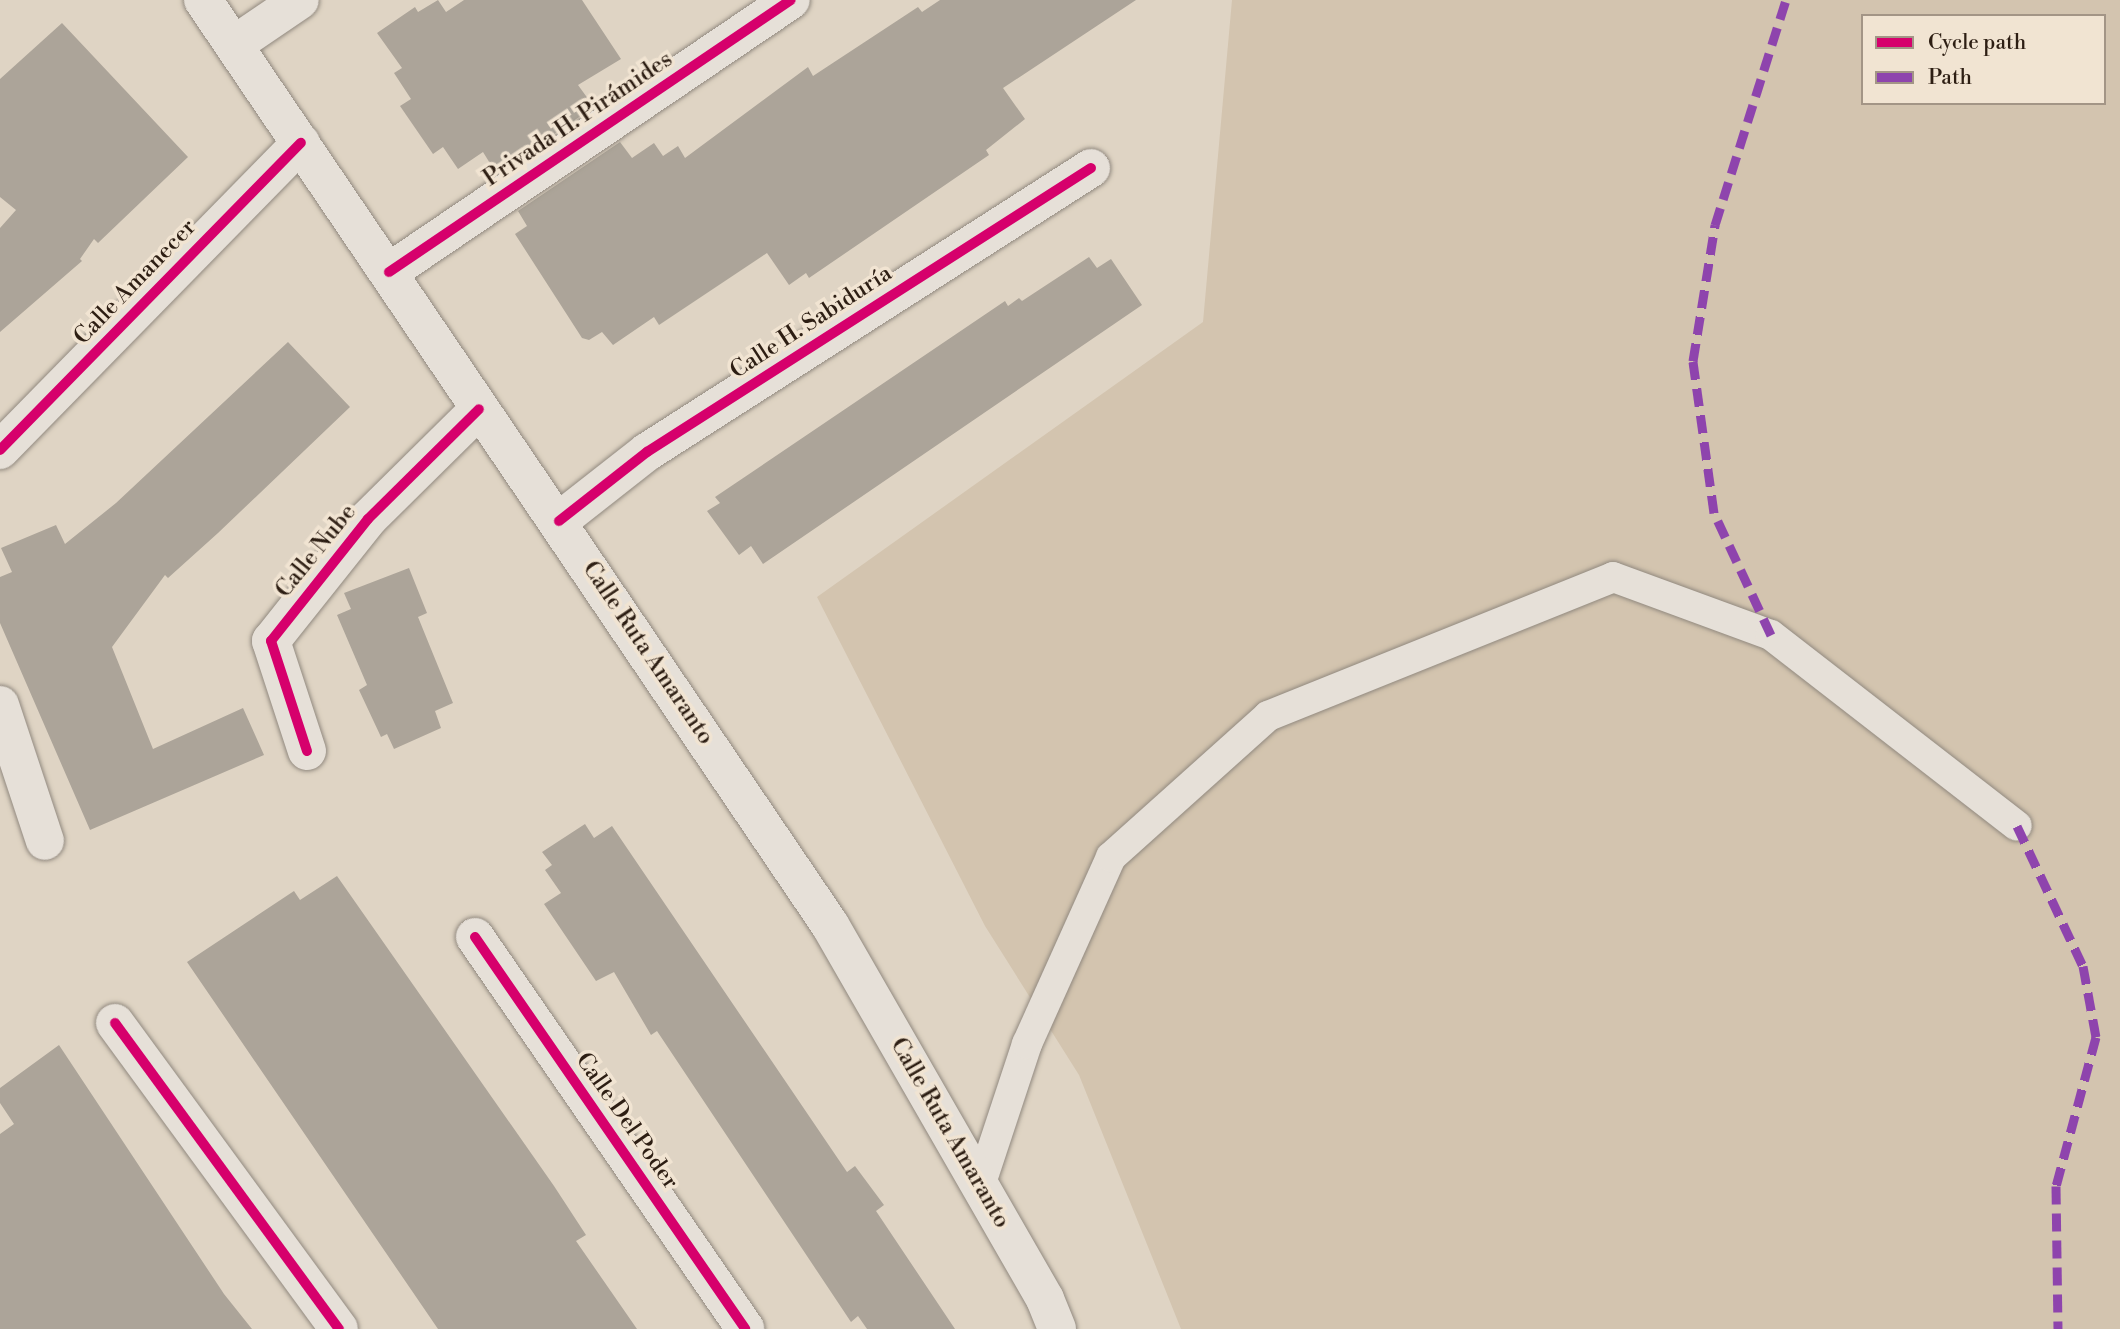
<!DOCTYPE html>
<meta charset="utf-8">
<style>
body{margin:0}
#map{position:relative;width:2120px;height:1329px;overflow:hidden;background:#dfd4c4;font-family:"Libre Bodoni",serif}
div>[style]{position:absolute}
.green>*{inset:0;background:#d3c4af}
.building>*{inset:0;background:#aca499}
.roads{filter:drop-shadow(0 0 2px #91897f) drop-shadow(0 0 2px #91897f)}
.service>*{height:30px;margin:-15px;padding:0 15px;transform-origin:15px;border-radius:15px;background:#e6e0d8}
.minor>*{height:38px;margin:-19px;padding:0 19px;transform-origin:19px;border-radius:19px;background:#e6e0d8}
.secondary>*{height:38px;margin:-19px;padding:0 19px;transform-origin:19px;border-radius:19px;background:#e6e0d8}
.quiet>*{height:9px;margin-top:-4.5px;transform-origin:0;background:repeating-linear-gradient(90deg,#8e44ad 0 18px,transparent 0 27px)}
.cycleway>*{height:10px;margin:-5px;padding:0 5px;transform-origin:5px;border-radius:5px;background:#d6006c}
span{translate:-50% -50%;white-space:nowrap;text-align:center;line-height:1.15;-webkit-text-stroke:7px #f1e4d2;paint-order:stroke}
.street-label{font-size:23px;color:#2d1e13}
.legend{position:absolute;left:1861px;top:14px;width:245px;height:91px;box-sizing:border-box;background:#f1e4d2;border:2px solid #a39586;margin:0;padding:9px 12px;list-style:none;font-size:21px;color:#2d1e13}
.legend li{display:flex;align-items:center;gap:14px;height:35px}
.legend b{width:35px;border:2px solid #a39586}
</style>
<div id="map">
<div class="green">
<i style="clip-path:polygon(evenodd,1232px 0,2120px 0,2120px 1329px,1181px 1329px,1079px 1075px,985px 926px,817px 597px,1203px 322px,1232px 0,1863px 16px,2104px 16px,2104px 103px,1863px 103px,1863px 16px)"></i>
</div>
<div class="building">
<i style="clip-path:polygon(438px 0,446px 12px,464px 0,582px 0,621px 59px,578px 85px,594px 107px,496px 173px,483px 152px,458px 169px,443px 147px,433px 154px,400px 106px,411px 99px,394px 73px,402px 68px,377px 33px,415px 7px,418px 12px)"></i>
<i style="clip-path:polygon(940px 0,1136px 0,1003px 88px,1025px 119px,986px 150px,989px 155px,809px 278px,806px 273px,789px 285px,767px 253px,659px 325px,654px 317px,613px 345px,602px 332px,589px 340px,582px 338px,515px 234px,527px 226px,518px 211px,620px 142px,632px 158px,654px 143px,663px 156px,678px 146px,685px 158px,808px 67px,813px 76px,918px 7px,922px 12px)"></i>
<i style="clip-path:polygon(62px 23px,188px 157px,98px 243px,94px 239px,80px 259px,82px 261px,0 332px,0 228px,16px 210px,0 197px,0 79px)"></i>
<i style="clip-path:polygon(1089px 257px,1097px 268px,1111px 259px,1142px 305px,763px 564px,751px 546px,739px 555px,707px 511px,720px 503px,715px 497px,1005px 301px,1008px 306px,1019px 298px,1022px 301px)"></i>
<i style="clip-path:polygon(288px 342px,350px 407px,218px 533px,168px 578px,165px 575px,112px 647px,153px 749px,243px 708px,264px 755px,90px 830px,0 623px,0 577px,12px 572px,1px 548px,56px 525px,65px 544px,116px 503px)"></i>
<i style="clip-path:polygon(409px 568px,427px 613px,418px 617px,453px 703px,435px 711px,441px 728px,394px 749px,387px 734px,381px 737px,359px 690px,367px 685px,337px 615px,351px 609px,344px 593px)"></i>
<i style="clip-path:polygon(585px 824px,594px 838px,612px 826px,847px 1172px,855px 1166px,884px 1205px,876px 1211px,955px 1329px,867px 1329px,858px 1316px,851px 1322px,657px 1031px,651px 1035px,614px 972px,596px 981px,544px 904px,561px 893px,545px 870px,552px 865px,542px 852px)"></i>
<i style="clip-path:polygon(337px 876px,554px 1186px,586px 1235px,576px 1241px,637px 1329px,438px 1329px,187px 962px,294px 891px,300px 900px)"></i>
<i style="clip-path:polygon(59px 1045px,224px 1294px,252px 1329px,0 1329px,0 1134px,14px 1124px,0 1103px,0 1088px)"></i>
</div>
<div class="roads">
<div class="service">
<i style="left:980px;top:1186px;width:150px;rotate:-71.7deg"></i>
<i style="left:1027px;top:1044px;width:205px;rotate:-65.8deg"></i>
<i style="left:1111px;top:857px;width:211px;rotate:-41.9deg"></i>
<i style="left:1268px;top:716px;width:372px;rotate:-21.9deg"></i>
<i style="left:1613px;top:577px;width:168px;rotate:20.2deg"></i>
<i style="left:1771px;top:635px;width:311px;rotate:37.8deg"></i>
</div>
<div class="minor">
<i style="left:235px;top:44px;width:78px;rotate:-34.1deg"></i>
<i style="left:389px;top:272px;width:485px;rotate:-34.1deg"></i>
<i style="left:0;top:450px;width:430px;rotate:-45.6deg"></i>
<i style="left:559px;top:521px;width:112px;rotate:-38.1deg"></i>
<i style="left:647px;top:452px;width:527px;rotate:-32.6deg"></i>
<i style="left:0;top:705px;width:143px;rotate:71.7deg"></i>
<i style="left:307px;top:751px;width:116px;rotate:-108.1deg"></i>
<i style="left:271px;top:641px;width:156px;rotate:-51.5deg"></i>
<i style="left:368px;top:519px;width:156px;rotate:-44.7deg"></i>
<i style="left:475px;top:937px;width:476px;rotate:55.4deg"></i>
<i style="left:115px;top:1023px;width:379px;rotate:53.8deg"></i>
</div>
<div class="secondary">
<i style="left:203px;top:0;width:1117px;rotate:55.87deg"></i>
<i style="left:830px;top:925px;width:431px;rotate:60.1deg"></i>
<i style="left:1045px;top:1299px;width:32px;rotate:68deg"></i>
</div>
</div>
<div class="quiet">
<i style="left:1771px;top:635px;width:135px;rotate:-115deg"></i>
<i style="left:1714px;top:513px;width:153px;rotate:-97.9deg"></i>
<i style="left:1693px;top:361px;width:138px;rotate:-80.8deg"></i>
<i style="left:1715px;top:225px;width:236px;rotate:-72.5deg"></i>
<i style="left:2017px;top:826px;width:155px;rotate:64.8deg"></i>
<i style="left:2083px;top:966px;width:72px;rotate:79.6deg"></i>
<i style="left:2096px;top:1037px;width:154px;rotate:105deg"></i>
<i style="left:2056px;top:1186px;width:143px;rotate:89.2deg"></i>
</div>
<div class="cycleway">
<i style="left:389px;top:272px;width:485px;rotate:-34.1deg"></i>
<i style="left:0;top:450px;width:430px;rotate:-45.6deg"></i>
<i style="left:559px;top:521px;width:112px;rotate:-38.1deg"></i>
<i style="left:647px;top:452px;width:527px;rotate:-32.6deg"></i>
<i style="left:307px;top:751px;width:116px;rotate:-108.1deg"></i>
<i style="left:271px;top:641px;width:156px;rotate:-51.5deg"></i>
<i style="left:368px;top:519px;width:156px;rotate:-44.7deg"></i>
<i style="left:475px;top:937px;width:476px;rotate:55.4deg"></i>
<i style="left:115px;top:1023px;width:379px;rotate:53.8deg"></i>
</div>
<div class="street-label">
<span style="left:578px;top:119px;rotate:-34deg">Privada H. Pirámides</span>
<span style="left:135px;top:282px;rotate:-46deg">Calle Amanecer</span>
<span style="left:811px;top:322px;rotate:-33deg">Calle H. Sabiduría</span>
<span style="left:316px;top:551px;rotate:-51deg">Calle Nube</span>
<span style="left:648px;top:653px;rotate:56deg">Calle Ruta Amaranto</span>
<span style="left:627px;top:1121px;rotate:55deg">Calle Del Poder</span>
<span style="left:950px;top:1133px;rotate:60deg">Calle Ruta Amaranto</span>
</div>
<ul class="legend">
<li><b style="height:9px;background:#d6006c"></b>Cycle path</li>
<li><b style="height:9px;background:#8e44ad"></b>Path</li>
</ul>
</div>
